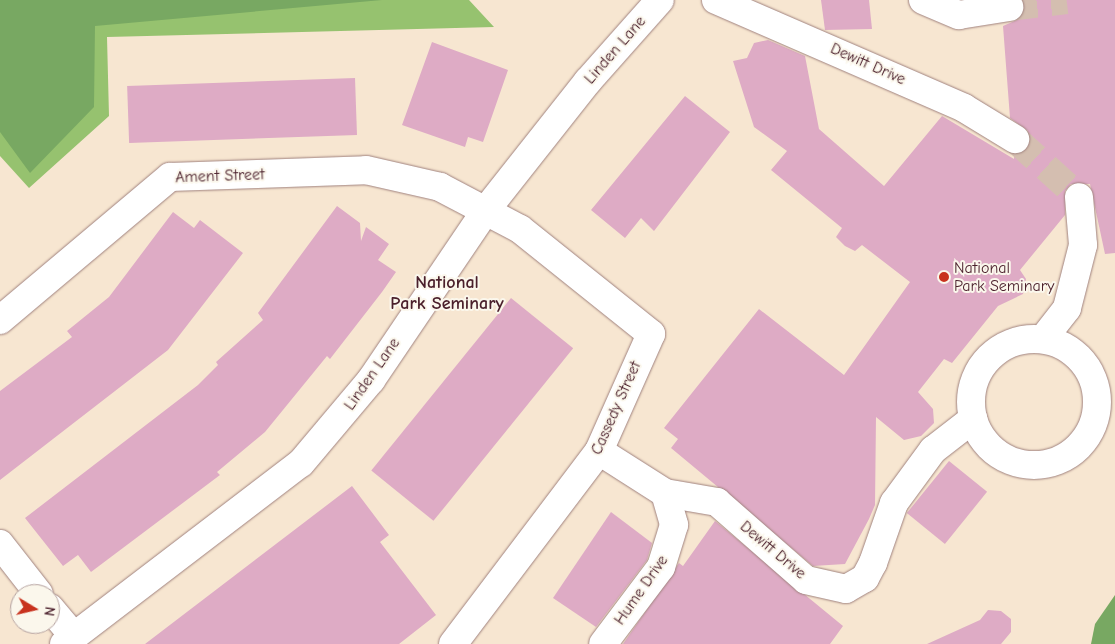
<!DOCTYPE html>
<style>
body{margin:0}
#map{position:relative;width:1115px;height:644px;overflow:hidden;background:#f7e6d1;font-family:"Comic Neue",sans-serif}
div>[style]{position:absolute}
.green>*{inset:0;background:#96c26f}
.forest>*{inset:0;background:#78a862}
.building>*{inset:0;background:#deabc5;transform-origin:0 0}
.street-tunnel>*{height:28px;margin-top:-14px;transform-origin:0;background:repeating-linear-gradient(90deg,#d4beb0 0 28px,transparent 0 42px)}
.roads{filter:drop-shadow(0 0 1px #a0827e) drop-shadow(0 0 1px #a0827e)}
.street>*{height:28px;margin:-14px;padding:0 14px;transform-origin:14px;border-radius:14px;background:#fff}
.street>.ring{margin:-14px;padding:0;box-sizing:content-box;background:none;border:28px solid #fff;border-radius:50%}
.secondary>*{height:28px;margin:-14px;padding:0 14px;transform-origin:14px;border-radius:14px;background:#fff}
.dots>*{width:14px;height:14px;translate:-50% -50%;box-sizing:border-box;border:2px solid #fbf7ec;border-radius:50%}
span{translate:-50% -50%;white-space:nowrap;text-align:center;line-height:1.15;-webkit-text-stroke:4px #fbf7ec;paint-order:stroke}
.street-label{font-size:16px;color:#4a1f2b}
.poi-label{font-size:16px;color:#4a1f2b}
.left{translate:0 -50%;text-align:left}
.neighbourhood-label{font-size:18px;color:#4a1f2b;font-weight:700}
.north{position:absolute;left:10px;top:584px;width:50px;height:50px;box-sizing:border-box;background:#fbf7ec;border:1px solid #b4a19f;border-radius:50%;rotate:99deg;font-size:14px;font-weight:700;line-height:20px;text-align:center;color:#4a1f2b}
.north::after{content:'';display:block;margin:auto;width:18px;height:22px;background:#c8321e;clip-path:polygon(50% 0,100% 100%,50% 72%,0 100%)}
</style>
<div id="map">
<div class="green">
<i style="clip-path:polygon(0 0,469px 0,494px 27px,107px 37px,109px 116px,29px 188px,0 156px)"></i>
</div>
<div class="forest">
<i style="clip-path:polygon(0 0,382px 0,95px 26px,94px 107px,30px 173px,0 132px)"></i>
<i style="clip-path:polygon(1115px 595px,1115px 644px,1091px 644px,1095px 624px)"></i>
</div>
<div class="building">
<i style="clip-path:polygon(821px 0,869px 0,872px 29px,825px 30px)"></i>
<i style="clip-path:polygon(1022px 0,1115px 0,1115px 253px,1105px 254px,1090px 184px,1071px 184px,1065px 191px,1065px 215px,1020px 270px,1026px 279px,1023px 294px,998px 306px,952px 363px,944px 359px,918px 392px,933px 409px,934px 423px,921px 436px,904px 440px,876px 417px,875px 505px,869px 519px,845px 564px,813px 566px,671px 448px,678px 439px,664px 428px,759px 309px,844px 375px,910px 282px,862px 245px,855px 251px,845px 246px,836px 237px,842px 228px,771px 170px,787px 151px,754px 127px,733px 61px,747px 58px,754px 43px,768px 40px,805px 56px,819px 129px,884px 186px,942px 116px,1014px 159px,1014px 154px,1028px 148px,1028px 131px,1010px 118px,1003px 26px,1019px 19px)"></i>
<i style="clip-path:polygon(432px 42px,508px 70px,483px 142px,468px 137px,465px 147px,402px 125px)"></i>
<i style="left:355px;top:78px;width:57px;height:228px;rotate:88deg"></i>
<i style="clip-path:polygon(685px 96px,730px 132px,654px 231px,641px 218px,625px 238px,591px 210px)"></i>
<i style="clip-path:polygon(337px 206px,360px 223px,361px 241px,366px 227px,389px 244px,378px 260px,396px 272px,382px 292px,330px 359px,327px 356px,265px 432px,217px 472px,220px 475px,91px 572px,78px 555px,63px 566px,25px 518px,198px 385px,218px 365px,216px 362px,263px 320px,258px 313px)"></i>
<i style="clip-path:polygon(173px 212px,194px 228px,200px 220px,243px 253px,168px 350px,0 480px,0 391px,72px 337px,67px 331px,109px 297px)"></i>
<i style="left:511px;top:298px;width:80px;height:222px;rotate:39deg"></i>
<i style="left:949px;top:461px;width:49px;height:67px;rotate:39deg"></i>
<i style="clip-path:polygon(352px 486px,389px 535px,380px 542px,436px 615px,399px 644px,145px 644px)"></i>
<i style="clip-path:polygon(611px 512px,652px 543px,647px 560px,596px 627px,553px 598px)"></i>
<i style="clip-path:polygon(715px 521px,843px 626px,830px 644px,623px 644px,679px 563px,683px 566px)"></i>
<i style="clip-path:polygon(988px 610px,1001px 611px,1011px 619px,1011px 632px,1001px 644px,927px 644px,980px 620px)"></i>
</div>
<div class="street-tunnel">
<i style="left:1009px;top:7px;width:58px;rotate:-6.9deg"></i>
<i style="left:1015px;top:139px;width:86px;rotate:42.2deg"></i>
</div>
<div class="roads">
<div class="street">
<i style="left:716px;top:0;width:270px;rotate:23.5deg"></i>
<i style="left:964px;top:108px;width:60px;rotate:31.3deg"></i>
<i style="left:923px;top:0;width:39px;rotate:23deg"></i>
<i style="left:959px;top:15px;width:51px;rotate:-9.1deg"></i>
<i style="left:0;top:320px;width:222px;rotate:-40.1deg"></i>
<i style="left:170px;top:177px;width:196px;rotate:-2deg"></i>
<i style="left:366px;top:170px;width:76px;rotate:12.9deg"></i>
<i style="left:440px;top:187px;width:90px;rotate:27.7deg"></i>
<i style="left:520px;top:229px;width:168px;rotate:38.7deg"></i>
<i style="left:651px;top:334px;width:128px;rotate:114deg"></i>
<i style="left:599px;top:451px;width:242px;rotate:127.1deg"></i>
<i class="ring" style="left:971px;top:339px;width:98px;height:98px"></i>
<i style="left:1043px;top:339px;width:39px;rotate:-52deg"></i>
<i style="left:1067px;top:308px;width:65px;rotate:-75.7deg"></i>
<i style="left:1083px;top:245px;width:48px;rotate:-94.8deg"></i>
<i style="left:599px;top:451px;width:78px;rotate:32.5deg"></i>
<i style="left:665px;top:493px;width:33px;rotate:74deg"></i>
<i style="left:674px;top:525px;width:44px;rotate:107.2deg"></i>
<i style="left:661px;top:567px;width:96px;rotate:127deg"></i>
<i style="left:665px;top:493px;width:53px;rotate:9.8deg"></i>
<i style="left:717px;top:502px;width:118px;rotate:41.2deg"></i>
<i style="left:806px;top:580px;width:41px;rotate:12.7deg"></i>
<i style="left:846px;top:589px;width:22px;rotate:-30deg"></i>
<i style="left:865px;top:578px;width:17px;rotate:-62deg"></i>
<i style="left:873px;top:563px;width:64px;rotate:-70.7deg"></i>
<i style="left:894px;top:503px;width:66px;rotate:-53.7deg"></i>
<i style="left:933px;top:450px;width:51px;rotate:-37.8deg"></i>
<i style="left:0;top:544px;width:63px;rotate:52deg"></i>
<i style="left:50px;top:608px;width:38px;rotate:50deg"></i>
</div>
<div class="secondary">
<i style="left:64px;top:644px;width:298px;rotate:-37.4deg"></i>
<i style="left:301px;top:463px;width:109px;rotate:-49.9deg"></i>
<i style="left:371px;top:380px;width:205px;rotate:-55.9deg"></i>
<i style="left:486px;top:210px;width:164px;rotate:-51.7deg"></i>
<i style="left:588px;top:81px;width:108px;rotate:-48.4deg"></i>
</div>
</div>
<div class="dots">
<i style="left:944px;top:277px;background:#c8321e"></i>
</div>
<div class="street-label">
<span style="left:615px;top:50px;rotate:-49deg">Linden Lane</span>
<span style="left:868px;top:64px;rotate:24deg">Dewitt Drive</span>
<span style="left:220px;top:176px;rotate:-2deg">Ament Street</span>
<span style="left:372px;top:374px;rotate:-55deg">Linden Lane</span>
<span style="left:616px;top:408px;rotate:-66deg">Cassedy Street</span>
<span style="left:773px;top:550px;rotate:40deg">Dewitt Drive</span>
<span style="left:641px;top:590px;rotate:-55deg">Hume Drive</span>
</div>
<div class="poi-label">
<span class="left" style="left:954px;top:277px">National<br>Park Seminary</span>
</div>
<div class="neighbourhood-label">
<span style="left:447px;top:294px">National<br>Park Seminary</span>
</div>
<div class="north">N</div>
</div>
